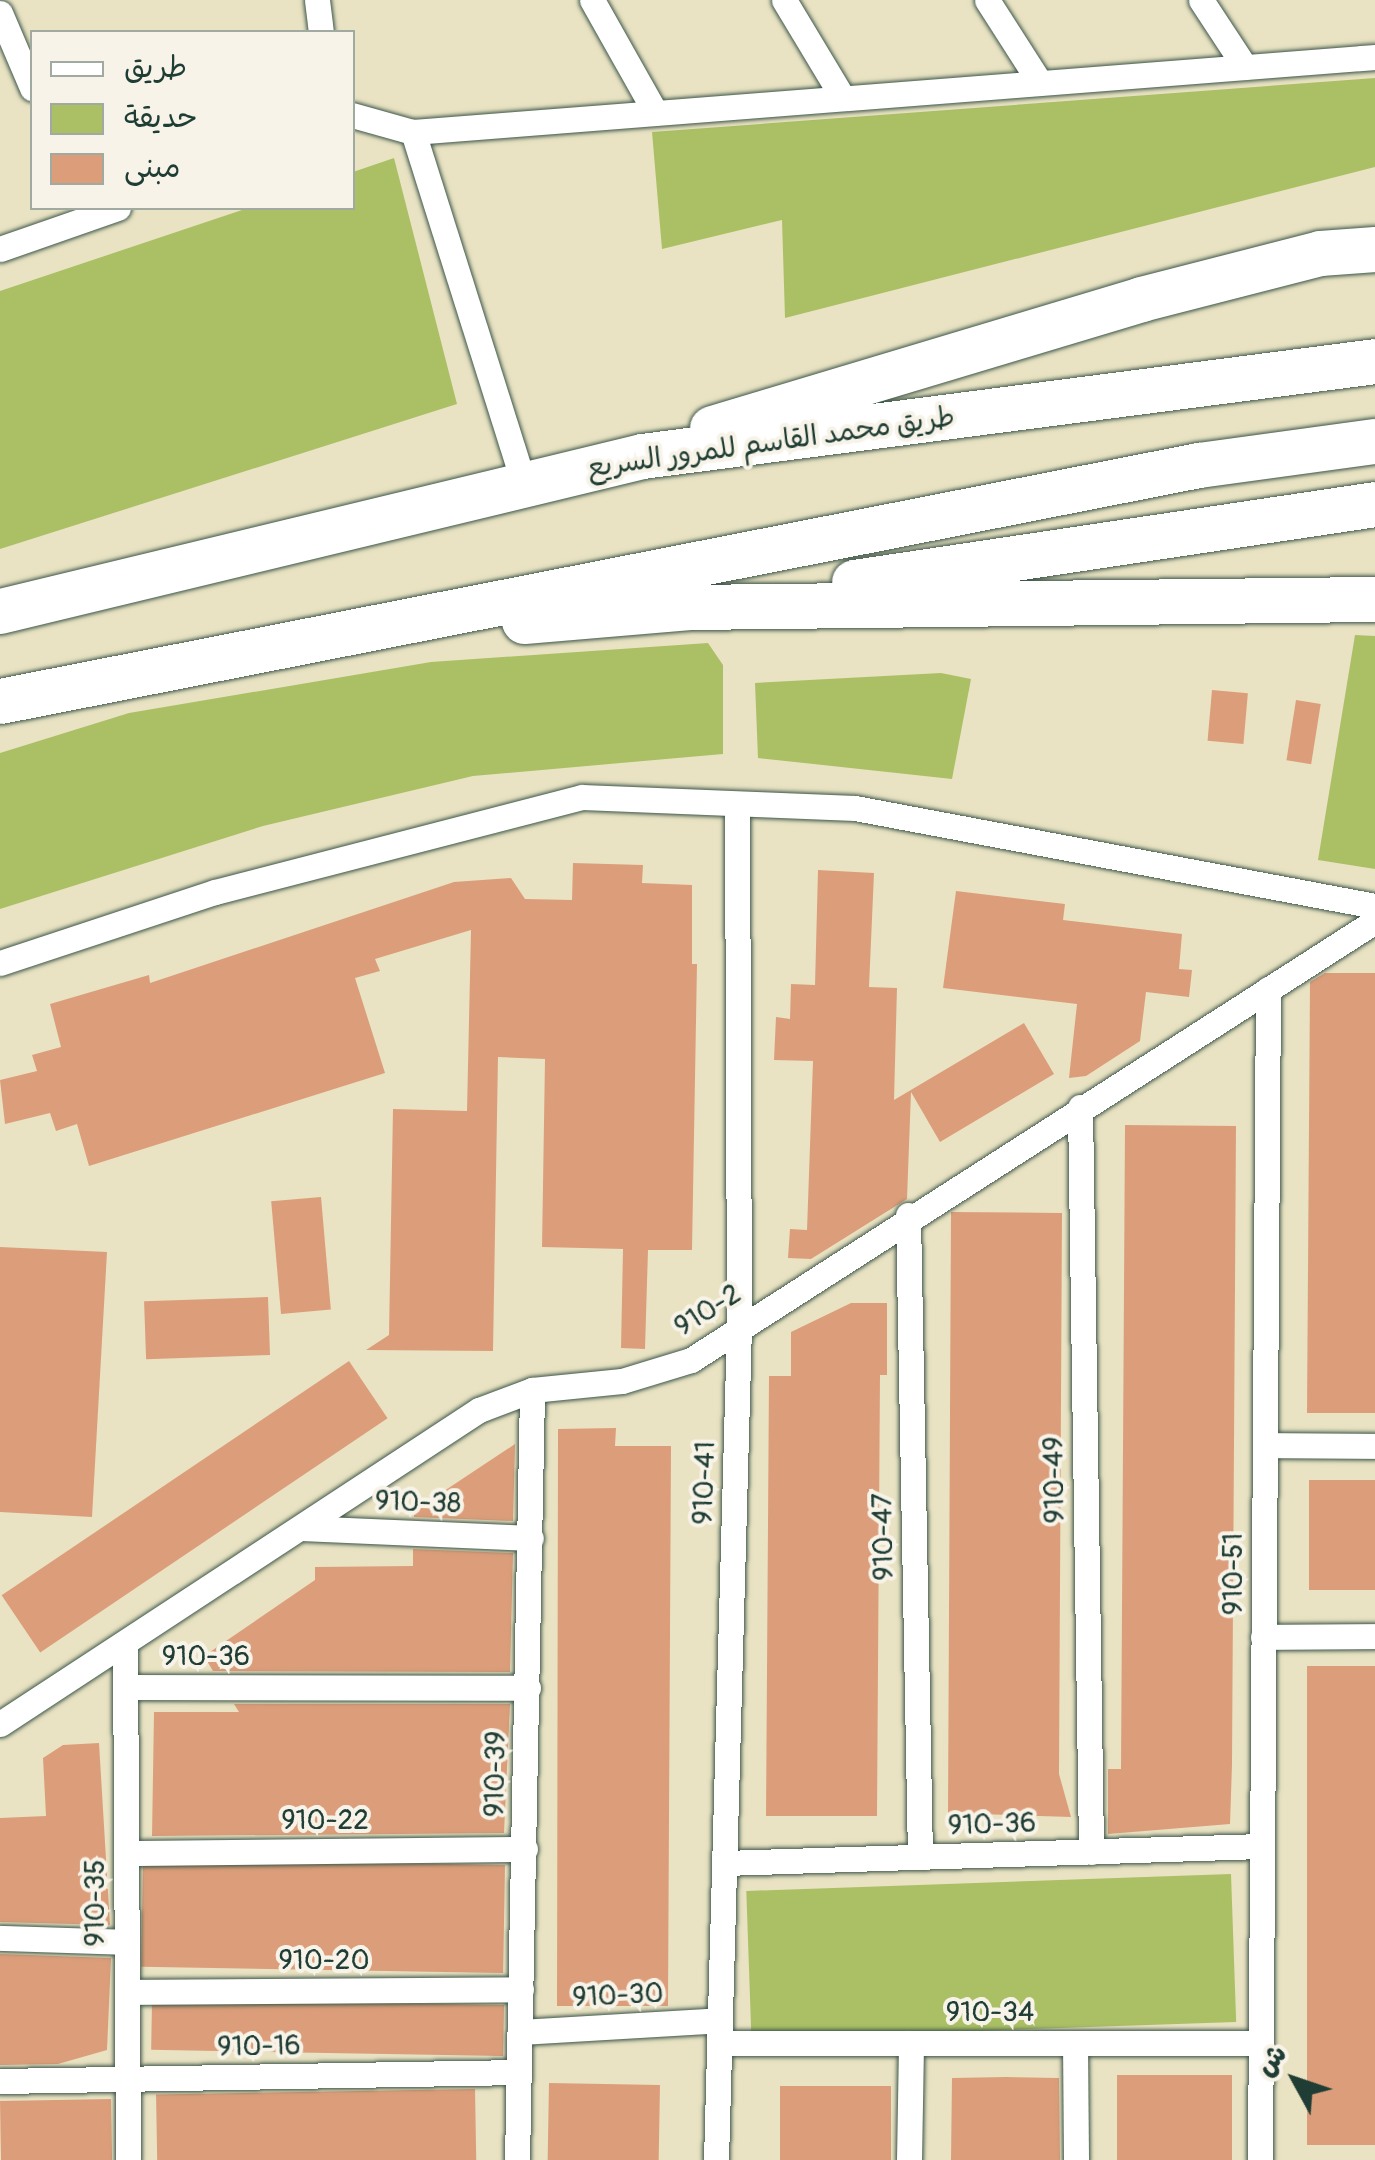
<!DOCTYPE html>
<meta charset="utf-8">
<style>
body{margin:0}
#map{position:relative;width:1375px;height:2160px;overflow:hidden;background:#e9e3c3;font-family:Pangolin,"Playpen Sans Arabic",sans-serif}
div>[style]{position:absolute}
.green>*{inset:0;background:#abc065;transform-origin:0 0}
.building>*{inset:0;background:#dc9e7a;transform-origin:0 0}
.roads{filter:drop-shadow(0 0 2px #3d5649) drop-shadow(0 0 2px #3d5649)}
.street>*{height:25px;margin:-12.5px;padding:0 12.5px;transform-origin:12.5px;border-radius:12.5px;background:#fff}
.highway>*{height:45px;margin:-22.5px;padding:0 22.5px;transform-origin:22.5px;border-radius:22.5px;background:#fff}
span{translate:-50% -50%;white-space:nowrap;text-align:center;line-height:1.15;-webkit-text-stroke:8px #f7f3e8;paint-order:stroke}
.street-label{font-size:28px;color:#1f3d34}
.legend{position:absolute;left:30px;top:30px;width:325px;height:180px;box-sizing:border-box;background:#f7f3e8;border:2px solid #a1aaa0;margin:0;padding:12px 18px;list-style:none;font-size:30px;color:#1f3d34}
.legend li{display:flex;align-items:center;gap:20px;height:50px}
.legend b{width:50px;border:2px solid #a1aaa0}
.north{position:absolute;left:1245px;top:2030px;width:100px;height:100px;-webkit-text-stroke:8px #f7f3e8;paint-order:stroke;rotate:310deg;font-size:28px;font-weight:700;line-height:40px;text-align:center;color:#1f3d34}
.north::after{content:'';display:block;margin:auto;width:35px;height:45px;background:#1f3d34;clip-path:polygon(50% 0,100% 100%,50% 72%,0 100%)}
</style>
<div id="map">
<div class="green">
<i style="clip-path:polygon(1375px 78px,1375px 167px,785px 318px,782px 220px,662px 249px,652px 132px)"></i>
<i style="clip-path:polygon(394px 158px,457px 404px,0 549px,0 291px,248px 208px,352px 208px,353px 172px)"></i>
<i style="clip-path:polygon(1355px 635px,1375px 636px,1375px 869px,1318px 860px)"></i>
<i style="clip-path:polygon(708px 643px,723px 665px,723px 754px,473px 776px,263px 826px,0 909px,0 753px,129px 713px,431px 662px)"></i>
<i style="clip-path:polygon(941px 673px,971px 679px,952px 779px,758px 758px,755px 683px)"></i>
<i style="left:1231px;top:1874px;width:148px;height:485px;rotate:88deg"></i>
</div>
<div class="building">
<i style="left:1212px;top:690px;width:36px;height:51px;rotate:5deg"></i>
<i style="left:1296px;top:700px;width:25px;height:61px;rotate:9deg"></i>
<i style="clip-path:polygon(573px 863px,643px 865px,642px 883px,692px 885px,692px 964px,697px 964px,692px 1250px,648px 1250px,645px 1349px,621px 1348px,623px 1249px,542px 1247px,545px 1059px,498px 1057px,493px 1351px,366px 1350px,389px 1335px,393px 1109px,467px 1111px,471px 930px,375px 959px,380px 971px,355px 978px,385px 1073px,89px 1166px,77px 1124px,56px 1131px,50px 1113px,5px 1124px,0 1080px,37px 1071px,32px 1055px,61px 1047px,50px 1004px,149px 975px,150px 983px,454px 882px,511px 878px,525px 899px,572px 900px)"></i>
<i style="clip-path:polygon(818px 870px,874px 873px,869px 987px,897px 988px,894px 1100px,1024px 1023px,1054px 1074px,940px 1142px,911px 1092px,907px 1199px,811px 1259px,788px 1258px,790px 1229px,807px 1230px,813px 1061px,774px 1060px,776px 1017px,790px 1019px,791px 984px,815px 985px)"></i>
<i style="clip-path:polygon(956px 891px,1065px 904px,1063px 920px,1182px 934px,1179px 969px,1192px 970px,1189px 997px,1146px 992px,1140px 1041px,1086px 1076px,1069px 1078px,1077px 1004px,943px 988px)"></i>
<i style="clip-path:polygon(1325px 973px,1375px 973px,1375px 1413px,1307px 1413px,1310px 982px)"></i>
<i style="clip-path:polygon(1125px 1125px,1236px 1126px,1232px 1765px,1230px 1824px,1108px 1834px,1108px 1769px,1121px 1769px)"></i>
<i style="left:321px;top:1197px;width:113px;height:50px;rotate:85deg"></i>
<i style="clip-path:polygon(951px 1212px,1062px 1213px,1059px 1774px,1071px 1817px,948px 1813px)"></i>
<i style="clip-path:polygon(0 1247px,107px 1252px,92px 1517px,0 1512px)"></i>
<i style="left:268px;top:1297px;width:58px;height:124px;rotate:88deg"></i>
<i style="clip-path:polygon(851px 1303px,887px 1303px,887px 1375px,880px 1375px,877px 1816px,766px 1816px,769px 1376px,791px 1376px,791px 1332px)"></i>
<i style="left:349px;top:1361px;width:69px;height:419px;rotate:56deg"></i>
<i style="clip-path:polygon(616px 1428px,615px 1446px,671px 1446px,668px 2006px,557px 2006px,558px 1429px)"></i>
<i style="clip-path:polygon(515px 1444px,513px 1521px,414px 1517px,414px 1511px)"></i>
<i style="left:1309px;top:1480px;width:66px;height:110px"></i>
<i style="clip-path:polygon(413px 1549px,513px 1553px,510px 1672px,213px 1671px,204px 1656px,315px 1580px,315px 1567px,413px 1566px)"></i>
<i style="left:1307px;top:1666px;width:68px;height:479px"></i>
<i style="clip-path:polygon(234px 1704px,510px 1704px,504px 1833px,152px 1836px,154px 1712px,239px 1712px)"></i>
<i style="clip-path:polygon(99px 1743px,110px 1925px,0 1922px,0 1818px,46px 1816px,43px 1758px,63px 1745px)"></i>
<i style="left:505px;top:1865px;width:108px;height:362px;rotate:91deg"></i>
<i style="clip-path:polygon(0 1954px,111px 1958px,107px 2050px,58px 2064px,0 2065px)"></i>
<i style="left:504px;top:2005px;width:51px;height:352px;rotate:91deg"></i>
<i style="left:1117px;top:2075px;width:115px;height:85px"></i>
<i style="clip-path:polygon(1006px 2077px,1059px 2078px,1060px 2160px,951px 2160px,952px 2078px)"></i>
<i style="left:549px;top:2083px;width:111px;height:77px;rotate:1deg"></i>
<i style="left:780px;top:2086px;width:111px;height:74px"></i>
<i style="left:475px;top:2089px;width:71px;height:319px;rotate:89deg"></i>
<i style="left:111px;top:2099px;width:61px;height:111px;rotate:89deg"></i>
</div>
<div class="roads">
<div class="street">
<i style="left:317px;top:0;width:32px;rotate:83deg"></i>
<i style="left:592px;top:0;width:129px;rotate:60.6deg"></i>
<i style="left:784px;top:0;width:114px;rotate:59deg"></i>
<i style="left:987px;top:0;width:98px;rotate:57.4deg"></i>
<i style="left:1201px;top:0;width:80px;rotate:56.7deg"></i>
<i style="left:0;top:13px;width:82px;rotate:66.9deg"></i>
<i style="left:352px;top:115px;width:63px;rotate:15.6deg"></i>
<i style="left:413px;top:132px;width:965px;rotate:-4.46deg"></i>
<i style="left:413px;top:132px;width:368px;rotate:72.5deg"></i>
<i style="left:0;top:249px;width:125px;rotate:-19.2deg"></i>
<i style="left:0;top:963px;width:226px;rotate:-18.3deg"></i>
<i style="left:215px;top:892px;width:379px;rotate:-14.5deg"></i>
<i style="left:582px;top:797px;width:273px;rotate:2.3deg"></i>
<i style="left:855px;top:808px;width:529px;rotate:10.67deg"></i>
<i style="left:1080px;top:1107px;width:745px;rotate:89.15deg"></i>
<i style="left:908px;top:1215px;width:642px;rotate:88.93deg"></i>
<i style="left:1265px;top:1445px;width:110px;rotate:0.5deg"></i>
<i style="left:302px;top:1528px;width:229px;rotate:2.5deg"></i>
<i style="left:1263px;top:1637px;width:112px;rotate:-0.5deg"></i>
<i style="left:125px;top:1646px;width:514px;rotate:89.67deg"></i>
<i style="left:125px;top:1687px;width:403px;rotate:0.1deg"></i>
<i style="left:0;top:1724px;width:573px;rotate:-33.25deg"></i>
<i style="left:479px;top:1410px;width:57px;rotate:-20.7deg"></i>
<i style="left:532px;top:1390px;width:90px;rotate:-5.7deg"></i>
<i style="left:622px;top:1381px;width:72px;rotate:-16.9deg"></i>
<i style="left:691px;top:1360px;width:813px;rotate:-32.69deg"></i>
<i style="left:126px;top:1853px;width:399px;rotate:-0.6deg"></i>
<i style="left:724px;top:1863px;width:537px;rotate:-1.81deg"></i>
<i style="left:0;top:1938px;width:126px;rotate:1.8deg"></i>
<i style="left:127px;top:1992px;width:394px;rotate:-0.4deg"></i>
<i style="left:520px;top:2032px;width:200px;rotate:-3.4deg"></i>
<i style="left:719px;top:2043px;width:542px"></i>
<i style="left:1075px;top:2043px;width:117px;rotate:89.5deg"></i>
<i style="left:0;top:2081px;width:519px;rotate:-0.99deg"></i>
<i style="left:517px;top:2160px;width:770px;rotate:-88.88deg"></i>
<i style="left:716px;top:2160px;width:833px;rotate:-88.42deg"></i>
<i style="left:739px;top:1327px;width:520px;rotate:-90.22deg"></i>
<i style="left:909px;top:2160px;width:117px;rotate:-89deg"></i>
<i style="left:1260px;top:2160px;width:1171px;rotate:-89.61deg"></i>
</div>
<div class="highway">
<i style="left:712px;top:428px;width:448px;rotate:-16.7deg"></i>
<i style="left:1141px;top:299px;width:185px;rotate:-14.4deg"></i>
<i style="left:1320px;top:253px;width:55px;rotate:-4.2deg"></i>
<i style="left:854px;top:582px;width:527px;rotate:-8.51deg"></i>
<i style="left:0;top:611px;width:660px;rotate:-13.57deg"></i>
<i style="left:642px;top:456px;width:739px;rotate:-7.38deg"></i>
<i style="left:524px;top:621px;width:166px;rotate:-4.8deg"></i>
<i style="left:689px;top:607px;width:686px;rotate:-0.67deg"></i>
<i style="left:0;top:701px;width:1222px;rotate:-11.14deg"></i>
<i style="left:1199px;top:465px;width:178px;rotate:-7.8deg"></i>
</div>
</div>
<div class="street-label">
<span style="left:771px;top:443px;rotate:-8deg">طريق محمد القاسم للمرور السريع</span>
<span style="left:708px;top:1311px;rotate:-32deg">910-2</span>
<span style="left:1055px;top:1480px;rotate:-91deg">910-49</span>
<span style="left:705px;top:1483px;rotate:-88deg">910-41</span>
<span style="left:418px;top:1503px;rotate:2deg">910-38</span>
<span style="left:884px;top:1537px;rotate:-91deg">910-47</span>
<span style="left:1234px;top:1574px;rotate:-90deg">910-51</span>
<span style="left:206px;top:1657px">910-36</span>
<span style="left:496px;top:1774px;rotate:-89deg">910-39</span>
<span style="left:325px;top:1821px">910-22</span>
<span style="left:992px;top:1825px;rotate:-2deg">910-36</span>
<span style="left:96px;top:1903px;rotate:-90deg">910-35</span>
<span style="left:324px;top:1961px">910-20</span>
<span style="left:618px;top:1996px;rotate:-3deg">910-30</span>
<span style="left:990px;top:2013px">910-34</span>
<span style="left:259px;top:2047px;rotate:-1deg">910-16</span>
</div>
<ul class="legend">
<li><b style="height:12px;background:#fff"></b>طريق</li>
<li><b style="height:28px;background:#abc065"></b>حديقة</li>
<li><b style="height:28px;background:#dc9e7a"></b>مبنى</li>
</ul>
<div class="north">ش</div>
</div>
